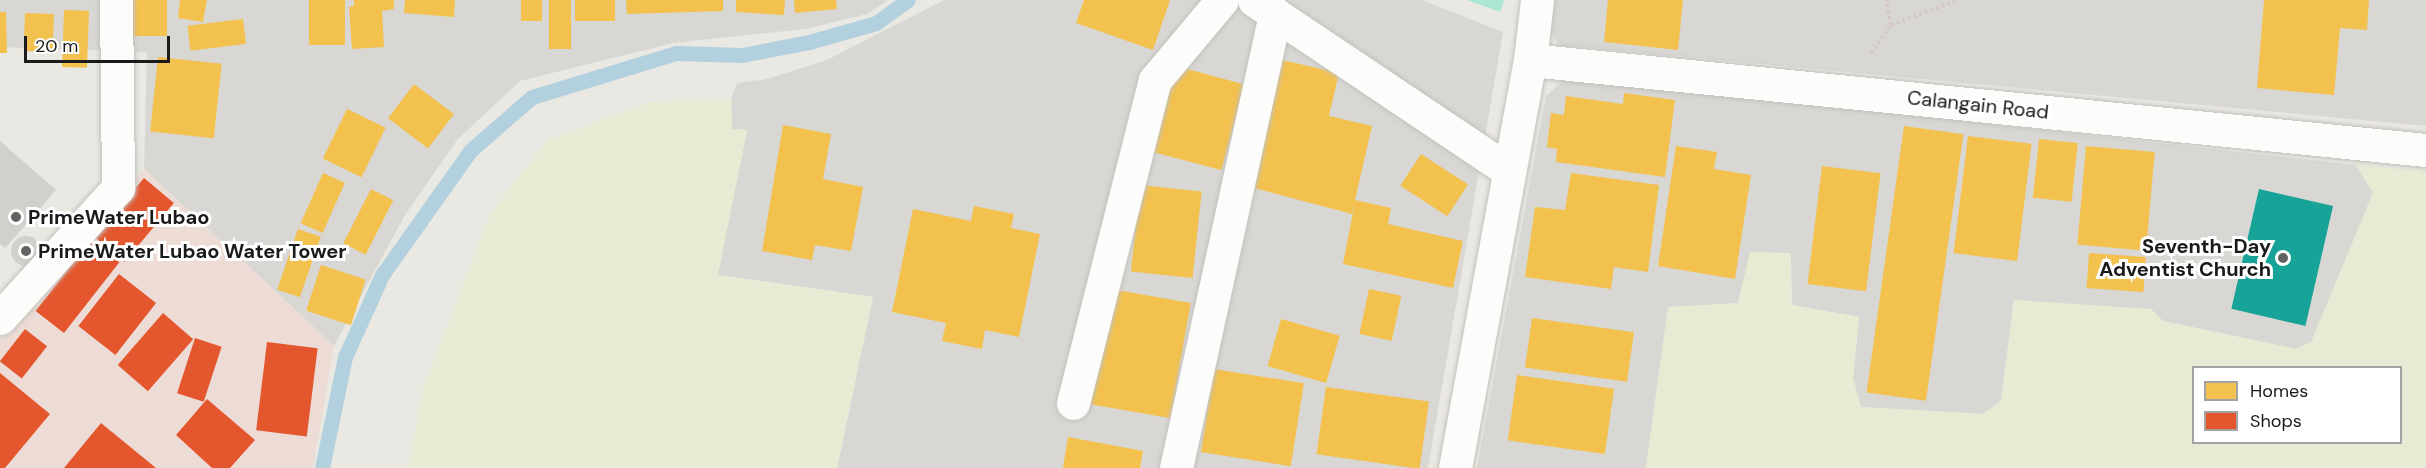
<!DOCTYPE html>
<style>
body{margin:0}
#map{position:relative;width:2426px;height:468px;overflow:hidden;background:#eae8e2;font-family:"DM Sans",sans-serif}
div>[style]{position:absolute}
.residential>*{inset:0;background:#d9d7d4}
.commercial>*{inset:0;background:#eddcd6}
.farmland>*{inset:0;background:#e8ebd4}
.pitch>*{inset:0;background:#abe5d3}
.homes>*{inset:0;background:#f2c14e;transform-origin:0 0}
.shops>*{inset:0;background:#e4572e;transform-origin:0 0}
.public>*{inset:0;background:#17a398;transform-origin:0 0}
.stream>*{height:15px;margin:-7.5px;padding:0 7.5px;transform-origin:7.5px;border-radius:7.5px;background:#b3d0df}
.building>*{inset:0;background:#d2d0cb}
.round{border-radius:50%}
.path>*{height:4px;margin-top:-2px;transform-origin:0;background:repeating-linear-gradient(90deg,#d6c8c3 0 3px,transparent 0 6px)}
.roads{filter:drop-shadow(0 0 2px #c2c1be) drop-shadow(0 0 2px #c2c1be)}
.minor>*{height:33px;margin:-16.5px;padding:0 16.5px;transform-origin:16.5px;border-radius:16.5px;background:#fcfcfb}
.dots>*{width:16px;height:16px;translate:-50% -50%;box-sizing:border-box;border:3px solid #fff;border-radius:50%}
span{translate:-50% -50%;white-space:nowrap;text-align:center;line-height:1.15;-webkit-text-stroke:6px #fff;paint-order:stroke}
.street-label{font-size:20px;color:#1a1a1a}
.poi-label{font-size:20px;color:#1a1a1a;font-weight:700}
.left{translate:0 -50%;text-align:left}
.right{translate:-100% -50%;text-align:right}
.legend{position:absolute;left:2192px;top:366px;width:210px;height:78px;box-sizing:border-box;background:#fff;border:2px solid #a3a3a3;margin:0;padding:8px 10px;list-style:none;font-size:18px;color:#1a1a1a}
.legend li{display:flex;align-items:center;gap:12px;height:30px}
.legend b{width:30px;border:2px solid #a3a3a3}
.scale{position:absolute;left:24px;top:36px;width:146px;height:27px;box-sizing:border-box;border:3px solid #1a1a1a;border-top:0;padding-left:8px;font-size:18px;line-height:21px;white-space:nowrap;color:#1a1a1a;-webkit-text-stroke:4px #fff;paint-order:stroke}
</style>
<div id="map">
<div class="residential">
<i style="clip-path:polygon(0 0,888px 0,867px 14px,805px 29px,673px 43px,520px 81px,457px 140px,405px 215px,334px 346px,144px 169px,147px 52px,0 47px)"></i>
<i style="clip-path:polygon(944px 0,1422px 0,1503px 32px,1428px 468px,837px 468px,873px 297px,717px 275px,747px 130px,732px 129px,731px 99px,737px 83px,767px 79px,827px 60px)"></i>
<i style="clip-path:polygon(1551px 0,2426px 0,2426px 126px,1559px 45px,1547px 27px)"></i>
<i style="clip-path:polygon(1567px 77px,2356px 165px,2373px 193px,2312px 342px,2296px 349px,2163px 321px,2014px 300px,2001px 401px,1983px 414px,1861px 407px,1853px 378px,1859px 317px,1792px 305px,1791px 253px,1738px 303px,1668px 308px,1646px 468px,1477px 468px,1546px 96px)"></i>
</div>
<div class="commercial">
<i style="clip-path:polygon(144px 169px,334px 346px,313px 468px,0 468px,0 340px)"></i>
</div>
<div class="farmland">
<i style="clip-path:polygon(731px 99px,732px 129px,747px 130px,718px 275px,873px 297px,837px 468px,408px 468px,423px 389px,491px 212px,548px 140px,650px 102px)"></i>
<i style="clip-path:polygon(evenodd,2356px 165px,2426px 171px,2426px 468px,1646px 468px,1668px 307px,1738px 303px,1750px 252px,1791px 253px,1789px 292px,1792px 305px,1859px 317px,1853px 378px,1861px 407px,1983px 414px,2001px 401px,2014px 300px,2151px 309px,2163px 321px,2296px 349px,2311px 342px,2373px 193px,2356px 165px,2194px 368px,2400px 368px,2400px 442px,2194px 442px,2194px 368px)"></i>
</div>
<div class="pitch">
<i style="clip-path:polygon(1467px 0,1504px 0,1500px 12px)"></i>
</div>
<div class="homes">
<i style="left:126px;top:0;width:41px;height:36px"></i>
<i style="clip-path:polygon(180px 0,207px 0,203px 22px,178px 18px)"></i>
<i style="left:309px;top:0;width:36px;height:45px"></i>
<i style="clip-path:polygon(354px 0,394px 0,394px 9px,382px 11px,384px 47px,352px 49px,349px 7px,354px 6px)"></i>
<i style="clip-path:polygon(405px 0,455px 0,454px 17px,404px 13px)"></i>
<i style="left:521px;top:0;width:21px;height:21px"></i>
<i style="left:549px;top:0;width:22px;height:49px"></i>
<i style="left:575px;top:0;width:40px;height:21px"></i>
<i style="clip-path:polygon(626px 0,723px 0,723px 11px,627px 14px)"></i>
<i style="clip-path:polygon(736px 0,785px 0,784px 15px,736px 12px)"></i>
<i style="clip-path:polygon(794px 0,836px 0,837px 9px,795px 13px)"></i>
<i style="clip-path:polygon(1084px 0,1170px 0,1153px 50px,1076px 23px)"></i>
<i style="clip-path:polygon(1608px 0,1683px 0,1678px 50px,1604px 42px)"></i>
<i style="clip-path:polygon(2264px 0,2369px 0,2367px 30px,2340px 28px,2334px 95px,2257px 88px)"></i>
<i style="left:64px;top:10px;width:25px;height:57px;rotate:2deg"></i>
<i style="clip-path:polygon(0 12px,6px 12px,7px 53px,0 53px)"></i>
<i style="left:25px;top:13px;width:29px;height:38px;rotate:2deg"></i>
<i style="left:243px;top:19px;width:25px;height:56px;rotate:83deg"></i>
<i style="left:158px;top:57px;width:64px;height:75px;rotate:6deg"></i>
<i style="clip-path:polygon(1282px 60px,1339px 73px,1329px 116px,1372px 126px,1355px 200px,1391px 208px,1388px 224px,1463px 241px,1453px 288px,1343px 264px,1355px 202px,1352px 214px,1254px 188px)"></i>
<i style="left:1176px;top:66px;width:71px;height:89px;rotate:15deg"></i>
<i style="left:414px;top:84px;width:50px;height:43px;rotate:37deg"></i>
<i style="clip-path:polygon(1624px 93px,1675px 100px,1665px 177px,1556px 162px,1557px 149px,1547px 147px,1551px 113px,1564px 115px,1566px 96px,1623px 104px)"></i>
<i style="left:347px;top:109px;width:43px;height:55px;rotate:26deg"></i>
<i style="clip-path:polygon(783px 125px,831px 134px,823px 179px,863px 187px,851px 251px,815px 245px,812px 260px,762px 251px)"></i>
<i style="left:1904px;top:126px;width:60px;height:269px;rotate:8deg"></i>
<i style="left:1968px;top:136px;width:64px;height:118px;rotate:7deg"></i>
<i style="left:2039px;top:139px;width:39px;height:59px;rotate:6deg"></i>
<i style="clip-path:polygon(1676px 146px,1717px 152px,1714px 169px,1751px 175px,1735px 279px,1658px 266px)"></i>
<i style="left:2086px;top:146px;width:69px;height:99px;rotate:5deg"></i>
<i style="left:1421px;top:154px;width:56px;height:38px;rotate:33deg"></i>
<i style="left:1822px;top:166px;width:59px;height:119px;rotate:7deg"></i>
<i style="left:323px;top:173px;width:24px;height:55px;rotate:24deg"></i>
<i style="clip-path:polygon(1571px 173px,1659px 185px,1648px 272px,1614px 267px,1611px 289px,1525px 277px,1535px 207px,1565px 210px)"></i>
<i style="left:1140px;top:185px;width:62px;height:87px;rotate:6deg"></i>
<i style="left:371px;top:189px;width:25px;height:61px;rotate:27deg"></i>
<i style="clip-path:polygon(974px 206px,1014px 214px,1011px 228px,1040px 234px,1019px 337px,985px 330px,982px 349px,942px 341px,946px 323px,892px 312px,913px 209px,971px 221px)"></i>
<i style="left:298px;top:229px;width:24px;height:64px;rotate:19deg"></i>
<i style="left:2089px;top:253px;width:57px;height:35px;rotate:4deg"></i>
<i style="left:321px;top:265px;width:47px;height:48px;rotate:18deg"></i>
<i style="left:1111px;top:289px;width:81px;height:117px;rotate:10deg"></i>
<i style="left:1369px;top:289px;width:33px;height:46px;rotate:12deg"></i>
<i style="left:1532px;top:318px;width:103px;height:50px;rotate:8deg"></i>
<i style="left:1281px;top:319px;width:61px;height:49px;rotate:16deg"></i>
<i style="left:1214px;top:369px;width:91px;height:84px;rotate:9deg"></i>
<i style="left:1517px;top:375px;width:98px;height:66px;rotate:8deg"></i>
<i style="left:1326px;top:387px;width:104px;height:68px;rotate:8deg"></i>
<i style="clip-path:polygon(1068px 437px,1143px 451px,1140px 468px,1063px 468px)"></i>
</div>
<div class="shops">
<i style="left:144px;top:178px;width:39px;height:77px;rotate:40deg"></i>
<i style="left:91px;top:240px;width:36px;height:90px;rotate:38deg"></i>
<i style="left:119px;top:274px;width:47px;height:66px;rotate:38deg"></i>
<i style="left:163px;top:313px;width:40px;height:69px;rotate:41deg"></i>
<i style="left:25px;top:329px;width:28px;height:41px;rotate:38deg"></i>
<i style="left:195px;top:338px;width:28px;height:58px;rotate:18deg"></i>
<i style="left:267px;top:342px;width:51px;height:89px;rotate:7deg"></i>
<i style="clip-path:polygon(0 373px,50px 414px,5px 468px,0 468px)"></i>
<i style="clip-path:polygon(207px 399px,255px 440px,230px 468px,212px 468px,176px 435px)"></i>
<i style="clip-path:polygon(101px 423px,156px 468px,64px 468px)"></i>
</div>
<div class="public">
<i style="left:2259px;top:189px;width:76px;height:123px;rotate:13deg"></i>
</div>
<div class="stream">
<i style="left:322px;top:468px;width:113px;rotate:-78.3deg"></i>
<i style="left:345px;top:357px;width:90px;rotate:-65.7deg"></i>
<i style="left:382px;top:275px;width:152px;rotate:-54.6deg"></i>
<i style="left:470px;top:151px;width:82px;rotate:-41.1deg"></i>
<i style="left:532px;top:97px;width:151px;rotate:-17deg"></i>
<i style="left:676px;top:53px;width:66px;rotate:1.7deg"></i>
<i style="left:742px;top:55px;width:68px;rotate:-11deg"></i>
<i style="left:809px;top:42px;width:70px;rotate:-15.8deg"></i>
<i style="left:876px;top:23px;width:39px;rotate:-36deg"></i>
</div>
<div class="building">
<i style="clip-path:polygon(0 141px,56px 190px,5px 248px,0 244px)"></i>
<i class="round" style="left:11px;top:236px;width:30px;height:30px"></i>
</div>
<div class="path">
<i style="left:1891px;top:25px;width:71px;rotate:-20.7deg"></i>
<i style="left:1871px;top:53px;width:34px;rotate:-54deg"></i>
<i style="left:1891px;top:25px;width:25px;rotate:-101deg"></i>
</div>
<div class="roads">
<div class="minor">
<i style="left:1254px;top:0;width:307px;rotate:33.8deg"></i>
<i style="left:1530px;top:60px;width:901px;rotate:5.74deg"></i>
<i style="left:0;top:318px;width:176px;rotate:-47.8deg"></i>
<i style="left:118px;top:188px;width:188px;rotate:-90.6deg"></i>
<i style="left:1073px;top:403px;width:333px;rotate:-75.8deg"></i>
<i style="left:1155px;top:80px;width:104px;rotate:-50.1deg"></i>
<i style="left:1176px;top:468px;width:465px;rotate:-77.7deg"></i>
<i style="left:1455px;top:468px;width:415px;rotate:-79.6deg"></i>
<i style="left:1530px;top:60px;width:60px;rotate:-83.3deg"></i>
</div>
</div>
<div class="dots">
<i style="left:16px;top:217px;background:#636260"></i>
<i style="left:26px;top:251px;background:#636260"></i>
<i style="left:2283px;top:258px;background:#636260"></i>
</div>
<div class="street-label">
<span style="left:1978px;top:105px;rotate:6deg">Calangain Road</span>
</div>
<div class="poi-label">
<span class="left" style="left:28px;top:217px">PrimeWater Lubao</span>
<span class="right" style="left:2271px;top:258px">Seventh-Day<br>Adventist Church</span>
<span class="left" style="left:38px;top:251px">PrimeWater Lubao Water Tower</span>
</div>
<ul class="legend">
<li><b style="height:16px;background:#f2c14e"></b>Homes</li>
<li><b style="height:16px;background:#e4572e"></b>Shops</li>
</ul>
<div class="scale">20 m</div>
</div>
